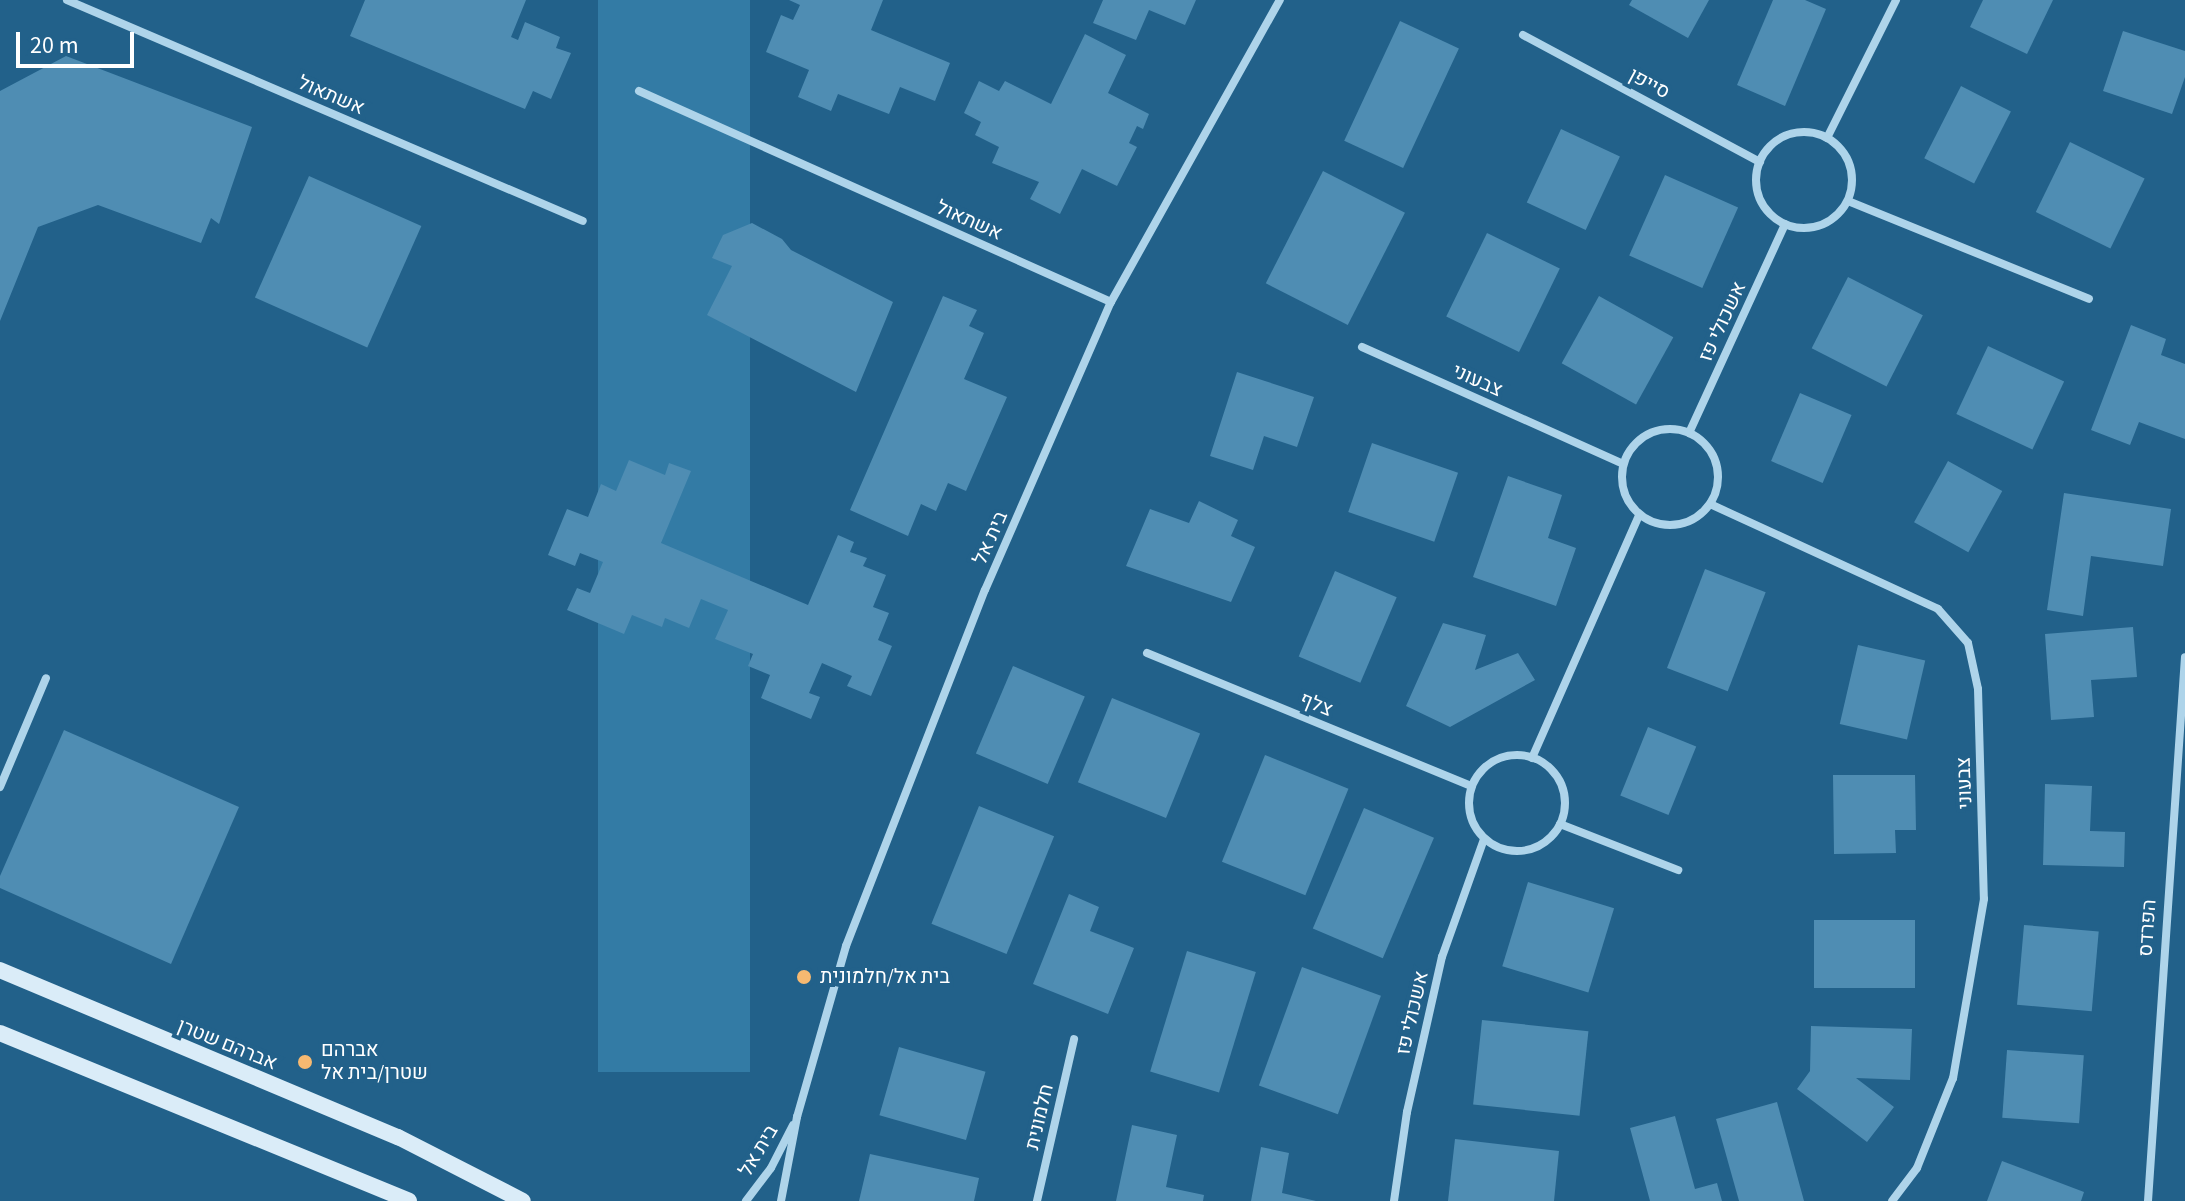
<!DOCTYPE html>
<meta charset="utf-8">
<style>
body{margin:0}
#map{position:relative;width:2185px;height:1201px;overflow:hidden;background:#22618a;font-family:"Source Sans 3",Heebo,sans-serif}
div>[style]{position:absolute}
.green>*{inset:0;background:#337ba5;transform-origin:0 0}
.building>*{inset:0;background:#4f8db3;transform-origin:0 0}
.street>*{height:8px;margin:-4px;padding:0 4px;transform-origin:4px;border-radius:4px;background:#aed4ea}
.street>.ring{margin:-4px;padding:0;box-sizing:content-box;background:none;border:8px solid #aed4ea;border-radius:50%}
.secondary>*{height:16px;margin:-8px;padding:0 8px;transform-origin:8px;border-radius:8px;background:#daecf8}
.dots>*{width:22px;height:22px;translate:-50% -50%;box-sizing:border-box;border:4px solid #22618a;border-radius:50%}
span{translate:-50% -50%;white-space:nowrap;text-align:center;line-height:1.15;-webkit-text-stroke:8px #22618a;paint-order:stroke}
.street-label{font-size:20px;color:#fff}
.poi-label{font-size:20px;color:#fff}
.left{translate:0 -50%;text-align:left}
.scale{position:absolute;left:16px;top:32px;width:118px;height:36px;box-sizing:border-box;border:4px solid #fff;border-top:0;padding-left:10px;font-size:24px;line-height:28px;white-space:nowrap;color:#fff;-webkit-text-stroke:6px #22618a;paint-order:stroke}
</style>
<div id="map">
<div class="green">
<i style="left:598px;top:0;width:152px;height:1072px"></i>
</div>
<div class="building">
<i style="clip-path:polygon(365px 0,526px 0,511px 37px,518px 40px,525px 22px,560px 37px,556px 48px,571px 53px,551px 99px,533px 91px,525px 109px,350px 36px)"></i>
<i style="clip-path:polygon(789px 0,883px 0,871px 30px,950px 63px,935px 101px,900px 87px,889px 114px,838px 94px,831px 111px,798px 97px,809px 70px,766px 52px,781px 15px,793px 20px,800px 5px)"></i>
<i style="clip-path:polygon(1103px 0,1196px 0,1185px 25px,1149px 10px,1136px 40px,1093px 23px)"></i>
<i style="clip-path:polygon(1632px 0,1709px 0,1688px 38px,1629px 5px)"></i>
<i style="clip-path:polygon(1773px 0,1805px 0,1826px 9px,1785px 106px,1737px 85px)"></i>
<i style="clip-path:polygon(1983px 0,2053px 0,2027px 54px,1970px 27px)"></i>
<i style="left:1400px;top:21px;width:65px;height:132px;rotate:25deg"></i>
<i style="clip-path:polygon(2123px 31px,2185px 51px,2185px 77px,2172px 114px,2103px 91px)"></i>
<i style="clip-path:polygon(1085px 34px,1126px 55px,1108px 93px,1149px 114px,1143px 129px,1137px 126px,1129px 143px,1137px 147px,1117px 186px,1082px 169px,1060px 214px,1030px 199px,1039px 182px,992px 163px,999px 147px,975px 135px,981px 122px,964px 113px,979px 81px,999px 91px,1005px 81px,1051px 104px)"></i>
<i style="clip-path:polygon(66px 56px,252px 127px,219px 224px,211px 218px,201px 243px,98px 205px,38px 227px,0 321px,0 91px)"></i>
<i style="left:1961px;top:86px;width:56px;height:81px;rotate:27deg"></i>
<i style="left:1561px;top:129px;width:65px;height:81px;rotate:25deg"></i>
<i style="left:2070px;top:142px;width:83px;height:78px;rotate:26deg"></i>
<i style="left:1323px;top:171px;width:92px;height:126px;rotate:27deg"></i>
<i style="left:1665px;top:175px;width:80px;height:88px;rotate:24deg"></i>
<i style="left:309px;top:176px;width:123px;height:133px;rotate:24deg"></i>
<i style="clip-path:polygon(752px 223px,782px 239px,791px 250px,893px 302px,856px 392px,707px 315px,732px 266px,712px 258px,723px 235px)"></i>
<i style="left:1487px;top:233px;width:81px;height:93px;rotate:26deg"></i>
<i style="left:1848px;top:277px;width:84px;height:80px;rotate:27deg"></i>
<i style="clip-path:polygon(943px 296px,977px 310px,969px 326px,984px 333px,964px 379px,1007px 397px,966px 491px,948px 483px,936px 511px,921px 504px,908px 536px,850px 510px)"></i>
<i style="left:1599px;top:296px;width:85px;height:77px;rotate:29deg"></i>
<i style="clip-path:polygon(2131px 325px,2166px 339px,2161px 355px,2185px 364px,2185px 439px,2139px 422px,2130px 445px,2091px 430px)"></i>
<i style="left:1988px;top:346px;width:84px;height:75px;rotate:25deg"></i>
<i style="clip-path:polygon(1237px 372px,1314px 397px,1297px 447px,1264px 436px,1253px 470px,1210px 456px)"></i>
<i style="left:1800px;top:393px;width:56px;height:74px;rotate:23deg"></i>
<i style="left:1372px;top:443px;width:91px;height:73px;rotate:19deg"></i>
<i style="clip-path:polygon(629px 460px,665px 475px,669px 463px,691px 471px,661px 543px,808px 605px,838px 535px,854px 542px,850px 552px,867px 558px,863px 566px,886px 575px,873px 607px,889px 613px,878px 640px,892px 646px,871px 696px,847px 686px,852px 676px,822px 663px,809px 693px,820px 697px,811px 719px,761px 698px,770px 675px,748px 666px,753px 654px,715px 639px,728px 610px,701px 599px,689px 628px,665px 618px,662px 627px,632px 615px,624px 634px,567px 610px,577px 588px,590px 593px,603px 562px,580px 553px,575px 566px,548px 555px,567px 509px,588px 517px,601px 484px,616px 491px)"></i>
<i style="left:1948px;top:461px;width:62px;height:70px;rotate:29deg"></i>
<i style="clip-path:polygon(1508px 476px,1562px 495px,1548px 538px,1576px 548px,1556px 606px,1473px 577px)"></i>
<i style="clip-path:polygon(2064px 493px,2171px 509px,2163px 566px,2091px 556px,2083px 616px,2047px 610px)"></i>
<i style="clip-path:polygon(1199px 501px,1238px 520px,1231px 536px,1255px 547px,1231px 602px,1126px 566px,1150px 509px,1189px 523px)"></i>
<i style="left:1705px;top:569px;width:65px;height:106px;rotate:21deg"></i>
<i style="left:1335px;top:571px;width:67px;height:93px;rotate:23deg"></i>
<i style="clip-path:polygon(1443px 623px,1486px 635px,1475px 670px,1518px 653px,1535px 680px,1450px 727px,1406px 706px)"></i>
<i style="clip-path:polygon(2133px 627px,2137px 677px,2091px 680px,2094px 717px,2051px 720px,2045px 634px)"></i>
<i style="left:1858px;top:645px;width:69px;height:81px;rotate:13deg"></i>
<i style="left:1013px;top:666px;width:78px;height:95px;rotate:23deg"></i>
<i style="left:1112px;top:698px;width:95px;height:91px;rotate:22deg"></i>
<i style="left:1648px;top:727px;width:52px;height:74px;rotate:22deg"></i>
<i style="clip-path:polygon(64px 730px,239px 807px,171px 964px,0 888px,0 876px)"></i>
<i style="left:1265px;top:755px;width:90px;height:115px;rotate:22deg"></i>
<i style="clip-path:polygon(1833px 775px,1915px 775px,1916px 830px,1895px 830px,1896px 853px,1834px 854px)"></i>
<i style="clip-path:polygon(2045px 784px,2092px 786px,2090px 831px,2125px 832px,2124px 867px,2043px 865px)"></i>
<i style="left:979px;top:806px;width:81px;height:127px;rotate:22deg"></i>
<i style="left:1364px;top:808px;width:76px;height:131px;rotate:23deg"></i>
<i style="left:1528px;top:882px;width:90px;height:88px;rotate:17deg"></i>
<i style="clip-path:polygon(1069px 894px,1099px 907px,1090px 931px,1134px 948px,1108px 1014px,1033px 984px)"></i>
<i style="left:1814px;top:920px;width:101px;height:68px"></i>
<i style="left:2024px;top:925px;width:75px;height:80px;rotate:5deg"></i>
<i style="left:1187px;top:951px;width:72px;height:126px;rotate:17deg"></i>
<i style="left:1302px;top:967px;width:84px;height:126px;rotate:20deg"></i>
<i style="left:1482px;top:1020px;width:107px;height:85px;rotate:6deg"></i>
<i style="clip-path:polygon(1811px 1026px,1912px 1029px,1910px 1080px,1856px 1078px,1894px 1107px,1867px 1142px,1797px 1089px,1810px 1071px)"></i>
<i style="left:899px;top:1047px;width:90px;height:71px;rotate:16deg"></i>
<i style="left:2007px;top:1050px;width:77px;height:68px;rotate:4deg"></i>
<i style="clip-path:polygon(1777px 1102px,1804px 1201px,1739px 1201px,1716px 1119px)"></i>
<i style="clip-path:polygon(1675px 1116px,1695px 1189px,1717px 1183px,1722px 1201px,1650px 1201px,1630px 1128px)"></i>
<i style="clip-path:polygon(1132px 1125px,1177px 1135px,1166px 1187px,1204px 1195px,1203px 1201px,1116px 1201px)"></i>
<i style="clip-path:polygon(1455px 1139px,1559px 1151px,1554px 1201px,1448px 1201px)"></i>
<i style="clip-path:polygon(1261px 1147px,1289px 1153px,1282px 1193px,1316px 1201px,1251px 1201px)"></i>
<i style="clip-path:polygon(870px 1154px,979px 1178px,974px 1201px,859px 1201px)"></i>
<i style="clip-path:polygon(2002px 1161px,2084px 1192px,2081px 1201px,1987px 1201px)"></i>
</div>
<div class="street">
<i style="left:67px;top:0;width:561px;rotate:23.19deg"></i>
<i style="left:1523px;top:35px;width:269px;rotate:28.2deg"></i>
<i style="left:639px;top:91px;width:517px;rotate:24.09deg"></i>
<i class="ring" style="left:1756px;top:132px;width:88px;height:88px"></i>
<i style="left:1827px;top:138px;width:154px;rotate:-63.4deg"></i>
<i style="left:1848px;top:201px;width:260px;rotate:22.1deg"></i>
<i style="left:1362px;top:347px;width:286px;rotate:24.1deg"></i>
<i class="ring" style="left:1622px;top:429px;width:88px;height:88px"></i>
<i style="left:1689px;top:433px;width:230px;rotate:-65.3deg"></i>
<i style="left:1710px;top:504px;width:251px;rotate:24.7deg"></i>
<i style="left:1938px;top:609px;width:45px;rotate:48.6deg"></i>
<i style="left:1968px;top:643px;width:47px;rotate:77.7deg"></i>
<i style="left:1978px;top:689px;width:210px;rotate:88.4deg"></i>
<i style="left:1984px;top:899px;width:182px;rotate:99.8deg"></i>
<i style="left:1953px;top:1078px;width:97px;rotate:111.8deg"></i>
<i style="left:1917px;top:1168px;width:41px;rotate:127.1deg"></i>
<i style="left:1147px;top:653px;width:351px;rotate:22.3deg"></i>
<i class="ring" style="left:1469px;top:755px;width:88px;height:88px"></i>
<i style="left:1532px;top:758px;width:266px;rotate:-66.2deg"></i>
<i style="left:0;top:787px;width:118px;rotate:-67.1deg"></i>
<i style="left:1560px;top:824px;width:127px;rotate:21.3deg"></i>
<i style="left:746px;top:1201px;width:41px;rotate:-52.9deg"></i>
<i style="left:771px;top:1168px;width:48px;rotate:-62.9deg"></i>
<i style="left:781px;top:1201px;width:86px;rotate:-79.2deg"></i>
<i style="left:797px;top:1117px;width:178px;rotate:-74deg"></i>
<i style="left:846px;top:946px;width:382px;rotate:-68.7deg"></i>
<i style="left:985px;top:590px;width:314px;rotate:-66.4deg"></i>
<i style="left:1111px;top:302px;width:346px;rotate:-60.8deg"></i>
<i style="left:1037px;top:1201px;width:166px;rotate:-77.1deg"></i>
<i style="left:1394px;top:1201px;width:90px;rotate:-81.7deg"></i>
<i style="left:1407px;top:1112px;width:159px;rotate:-77.3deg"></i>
<i style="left:1442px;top:957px;width:125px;rotate:-70.4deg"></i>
<i style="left:2148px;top:1201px;width:545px;rotate:-86.11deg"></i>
</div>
<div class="secondary">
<i style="left:0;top:970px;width:432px;rotate:22.8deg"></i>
<i style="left:398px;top:1137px;width:140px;rotate:27.1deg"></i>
<i style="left:0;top:1033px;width:442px;rotate:22.3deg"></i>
</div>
<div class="dots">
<i style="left:804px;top:977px;background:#f6b971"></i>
<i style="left:305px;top:1062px;background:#f6b971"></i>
</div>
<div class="street-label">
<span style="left:1649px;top:84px;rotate:28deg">סייפן</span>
<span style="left:331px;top:96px;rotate:23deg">אשתאול</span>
<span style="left:969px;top:221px;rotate:24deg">אשתאול</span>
<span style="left:1723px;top:322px;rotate:-65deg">אשכולי פז</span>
<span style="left:1477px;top:381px;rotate:24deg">צבעוני</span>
<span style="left:991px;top:538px;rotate:-66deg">בית אל</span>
<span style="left:1316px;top:705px;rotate:22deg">צלף</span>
<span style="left:1965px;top:783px;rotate:-92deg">צבעוני</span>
<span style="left:2148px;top:928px;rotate:-86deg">הפרדס</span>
<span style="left:1413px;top:1013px;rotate:-77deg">אשכולי פז</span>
<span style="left:227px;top:1045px;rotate:22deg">אברהם שטרן</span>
<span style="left:1040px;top:1117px;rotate:-77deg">חלמונית</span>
<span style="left:759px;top:1151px;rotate:-59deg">בית אל</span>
</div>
<div class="poi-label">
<span class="left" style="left:820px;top:977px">בית אל/חלמונית</span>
<span class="left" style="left:321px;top:1062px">אברהם<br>שטרן/בית אל</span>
</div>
<div class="scale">20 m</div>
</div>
